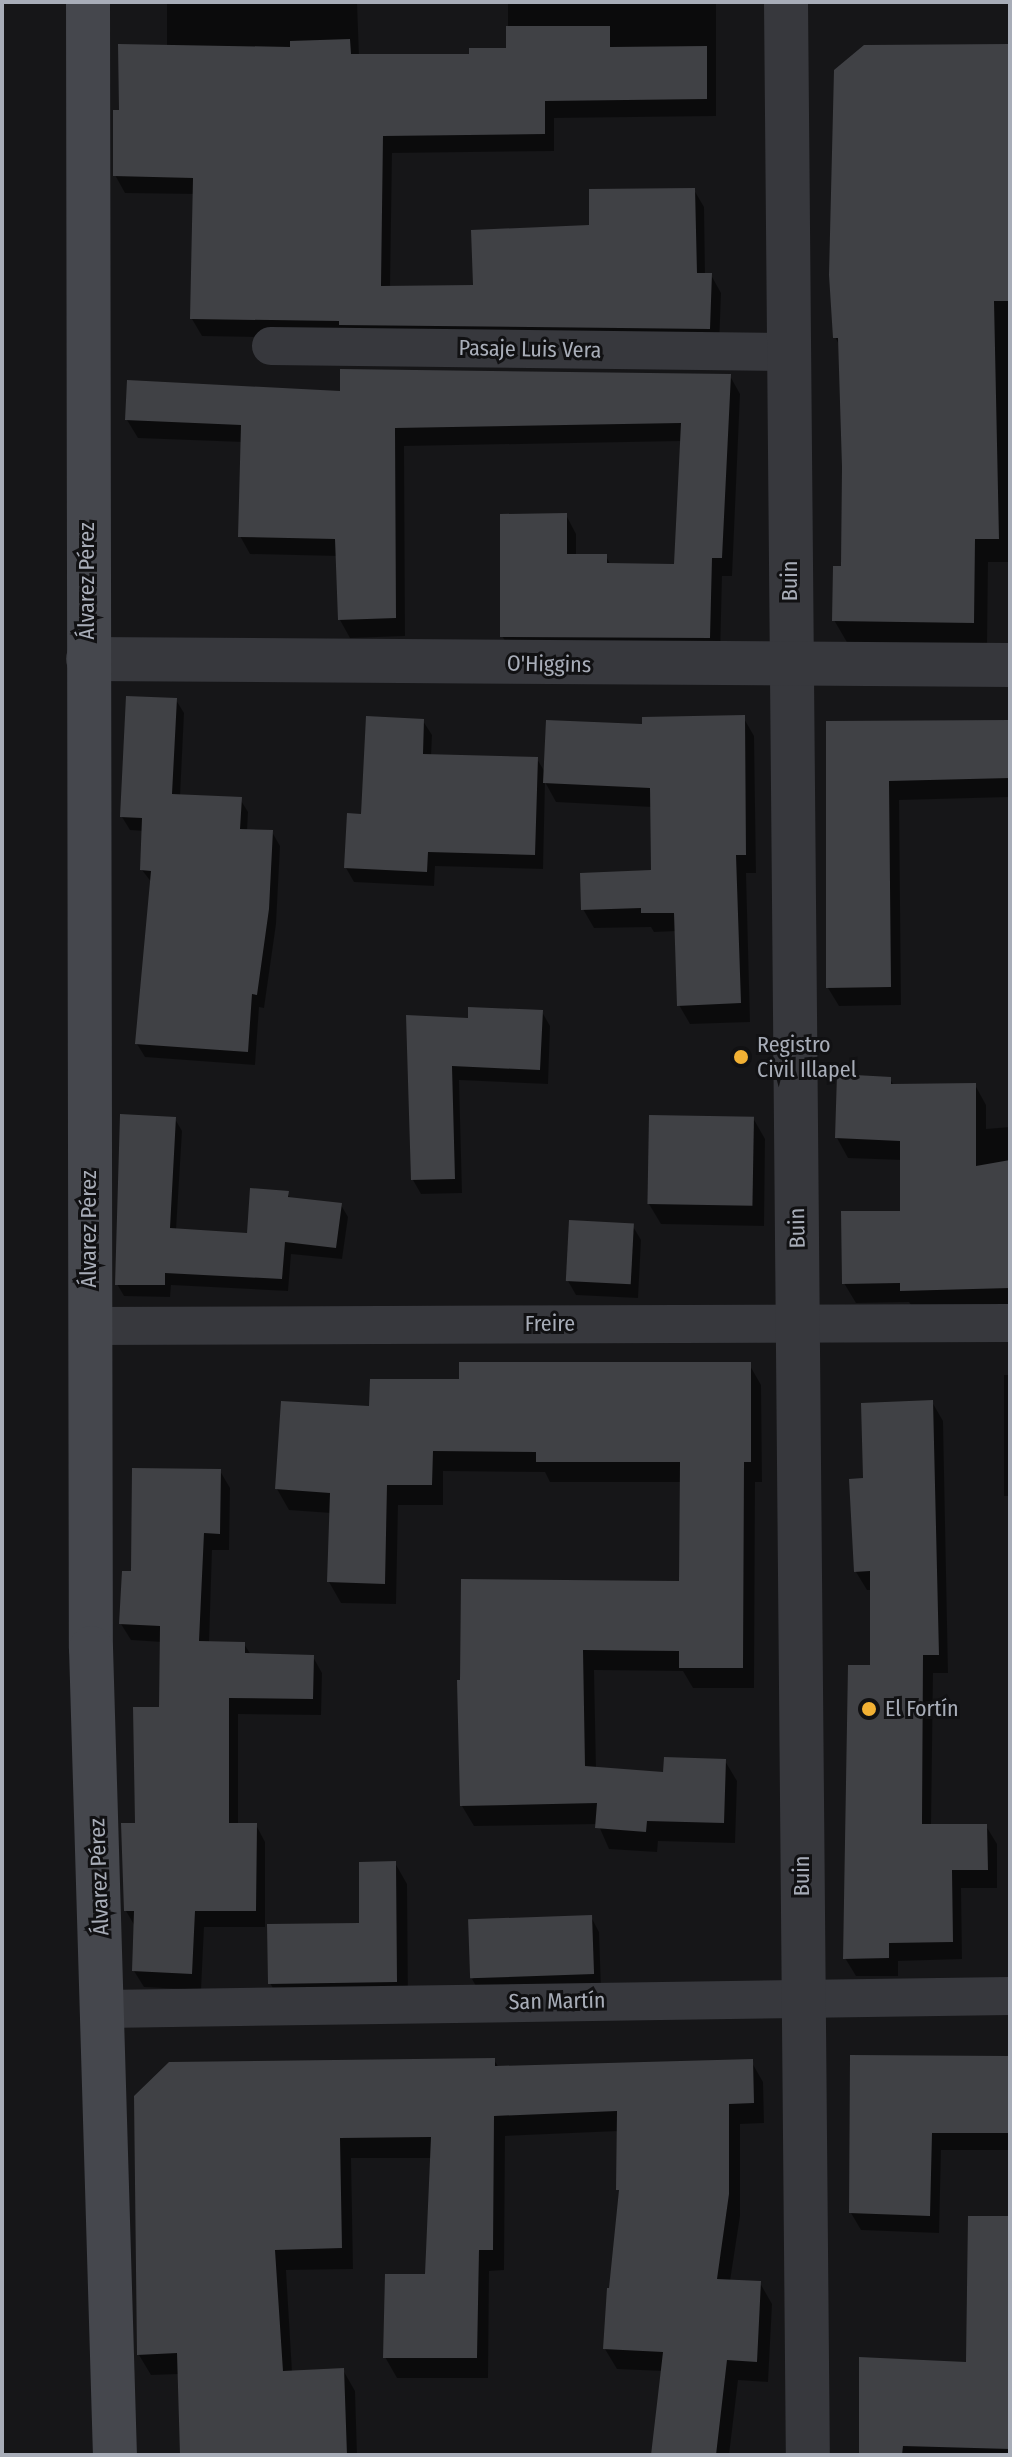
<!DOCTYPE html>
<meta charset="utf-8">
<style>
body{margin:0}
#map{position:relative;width:1012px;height:2457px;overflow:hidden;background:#161618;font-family:"Fira Sans Condensed",sans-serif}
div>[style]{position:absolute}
.shadow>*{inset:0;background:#0007;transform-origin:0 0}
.building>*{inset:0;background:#404145;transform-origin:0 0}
.minor>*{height:38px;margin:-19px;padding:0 19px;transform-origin:19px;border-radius:19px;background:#37383d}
.tertiary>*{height:44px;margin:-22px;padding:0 22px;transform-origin:22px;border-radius:22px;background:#37383d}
.secondary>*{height:44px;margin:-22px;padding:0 22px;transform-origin:22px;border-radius:22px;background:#45474d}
.dots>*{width:22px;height:22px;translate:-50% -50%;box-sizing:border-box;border:4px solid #111113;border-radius:50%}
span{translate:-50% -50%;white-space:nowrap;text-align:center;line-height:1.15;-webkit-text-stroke:6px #111113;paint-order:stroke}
.street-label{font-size:22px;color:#a8adb8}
.poi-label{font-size:22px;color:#a8adb8}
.left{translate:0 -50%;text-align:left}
.frame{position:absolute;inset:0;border:4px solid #a8adb8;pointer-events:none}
</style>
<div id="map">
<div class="shadow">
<i style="clip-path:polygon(167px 2px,357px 2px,359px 56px,471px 56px,508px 50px,508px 2px,716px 2px,716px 116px,554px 118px,554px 151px,392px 153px,390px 288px,475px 287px,591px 227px,694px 190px,704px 207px,705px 275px,711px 275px,721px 293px,719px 346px,202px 336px,192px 319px,195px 194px,125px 193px,115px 175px,121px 112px,167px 46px)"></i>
<i style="clip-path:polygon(1010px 46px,1010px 562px,988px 562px,987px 646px,848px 644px,834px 620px,843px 568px,844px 467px,840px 346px,835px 337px)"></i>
<i style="clip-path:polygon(730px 376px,740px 394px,732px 576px,722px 576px,720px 656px,513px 654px,502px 636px,566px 515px,576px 534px,576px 556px,606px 556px,611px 566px,676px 566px,682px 441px,404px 446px,405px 636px,350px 638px,340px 620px,338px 556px,250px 554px,240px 536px,243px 442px,138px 438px,127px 420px,342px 393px)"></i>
<i style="clip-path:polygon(176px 700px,184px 713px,180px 797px,240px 799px,248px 812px,247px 831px,272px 832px,280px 846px,276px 924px,264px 1008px,259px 1007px,255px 1065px,145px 1057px,137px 1044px,152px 883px,142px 870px,144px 831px,130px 830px,122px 817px)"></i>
<i style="clip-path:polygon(743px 717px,754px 736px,756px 873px,746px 873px,750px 1022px,690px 1024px,679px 1005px,677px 931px,654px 932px,651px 927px,594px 928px,583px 909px,653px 872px,652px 807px,556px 802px,545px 782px,543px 869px,435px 866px,434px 886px,354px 882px,346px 868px,363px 816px,423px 721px,432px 735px,431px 756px,537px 759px,546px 774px,644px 726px)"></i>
<i style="clip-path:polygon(1010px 721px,1010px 797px,899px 800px,901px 1005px,839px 1006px,828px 988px,828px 723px)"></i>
<i style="clip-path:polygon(542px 1012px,550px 1026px,548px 1084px,459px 1080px,462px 1193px,421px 1194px,413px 1180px,408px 1017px,470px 1020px)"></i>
<i style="clip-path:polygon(890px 1079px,894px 1086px,975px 1085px,986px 1105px,986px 1129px,1010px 1127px,1010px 1308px,914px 1310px,909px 1302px,856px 1303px,844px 1283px,902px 1213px,902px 1160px,848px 1158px,837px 1138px)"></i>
<i style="clip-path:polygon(753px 1118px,765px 1139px,764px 1226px,661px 1224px,649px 1204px)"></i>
<i style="clip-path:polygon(175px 1119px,182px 1131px,176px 1230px,249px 1235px,287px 1193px,291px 1199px,341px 1205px,348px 1217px,342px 1259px,291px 1254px,288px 1291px,171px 1285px,170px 1297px,124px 1296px,117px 1284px)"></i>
<i style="clip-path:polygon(632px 1225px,641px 1240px,638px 1298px,576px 1295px,568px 1281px)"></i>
<i style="clip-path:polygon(749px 1364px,761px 1385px,762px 1482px,755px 1482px,754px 1688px,693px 1688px,683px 1671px,594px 1670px,596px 1769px,665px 1775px,725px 1761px,737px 1781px,735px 1843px,658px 1841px,657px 1852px,609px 1849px,598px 1824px,474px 1826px,462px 1806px,459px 1682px,681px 1583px,681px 1482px,550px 1482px,545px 1472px,443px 1471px,443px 1505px,398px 1505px,396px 1604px,341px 1603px,329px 1582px,331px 1513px,289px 1510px,277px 1489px,371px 1408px,461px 1381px)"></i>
<i style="left:1010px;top:1375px;width:121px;height:6px;rotate:90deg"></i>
<i style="clip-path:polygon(932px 1402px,943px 1421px,948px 1673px,933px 1673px,931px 1826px,986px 1826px,997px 1844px,997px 1888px,961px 1888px,962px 1959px,898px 1961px,898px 1976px,856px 1976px,845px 1958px,872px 1667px,872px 1590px,867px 1590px,856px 1572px,865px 1480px)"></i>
<i style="clip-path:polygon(220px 1471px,230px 1488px,229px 1550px,212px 1550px,209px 1643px,244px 1644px,251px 1655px,313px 1657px,322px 1673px,321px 1715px,238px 1714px,238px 1825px,256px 1825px,265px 1842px,265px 1927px,204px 1927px,201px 1990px,144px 1987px,134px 1971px,136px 1928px,126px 1911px,137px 1825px,161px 1709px,162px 1642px,131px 1640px,121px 1624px,133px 1573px)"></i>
<i style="clip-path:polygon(395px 1863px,407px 1884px,408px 2002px,282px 2004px,270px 1983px,361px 1925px)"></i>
<i style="clip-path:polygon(591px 1917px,599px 1932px,601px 1989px,480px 1993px,472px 1979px)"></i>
<i style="clip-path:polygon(852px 2057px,1010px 2058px,1010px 2150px,941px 2150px,939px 2233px,861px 2230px,851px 2213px)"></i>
<i style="clip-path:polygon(494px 2060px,499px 2068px,751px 2061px,763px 2082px,764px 2123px,740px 2124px,740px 2216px,730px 2281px,760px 2283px,772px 2304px,768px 2382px,738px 2380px,729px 2455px,653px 2455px,663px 2371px,617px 2369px,605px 2349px,621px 2194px,619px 2131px,505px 2136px,504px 2270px,489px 2271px,488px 2378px,397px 2378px,385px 2357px,427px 2276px,432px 2158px,351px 2158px,353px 2269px,286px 2270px,292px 2372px,343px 2370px,355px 2391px,357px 2455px,182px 2455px,179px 2374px,151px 2375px,139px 2355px,136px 2096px)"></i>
<i style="clip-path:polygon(1010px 2218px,1010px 2455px,860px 2455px,968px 2364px)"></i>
</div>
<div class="building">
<i style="clip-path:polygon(506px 26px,610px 26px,610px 47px,707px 46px,707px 99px,545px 101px,545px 134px,383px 136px,381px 286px,473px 285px,471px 230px,589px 225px,589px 189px,695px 188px,697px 273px,712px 273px,710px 329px,339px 325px,339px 321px,190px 319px,193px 178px,113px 176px,113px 110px,119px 110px,118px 44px,290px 47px,290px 41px,350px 39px,351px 54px,469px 54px,469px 48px,506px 48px)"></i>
<i style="clip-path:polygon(1010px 44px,1010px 301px,994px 301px,999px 539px,975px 539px,974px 623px,832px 621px,833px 566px,841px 566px,842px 467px,838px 338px,833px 338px,829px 275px,834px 70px,864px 45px)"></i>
<i style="clip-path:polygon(340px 369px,731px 374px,722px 558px,712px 558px,710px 638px,500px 637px,500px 514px,567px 513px,567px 554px,607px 554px,607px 563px,674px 564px,681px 423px,395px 428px,396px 618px,338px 620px,335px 539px,238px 537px,241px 425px,125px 420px,127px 380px,340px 391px)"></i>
<i style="clip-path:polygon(126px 696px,177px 698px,172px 794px,242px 797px,240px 829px,273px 830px,269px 909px,257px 995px,252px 994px,248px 1052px,135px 1044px,151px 871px,140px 870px,142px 818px,120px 817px)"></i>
<i style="clip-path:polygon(745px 715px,746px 855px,736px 855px,741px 1003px,677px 1006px,674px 913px,641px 913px,641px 908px,581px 910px,580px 873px,651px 870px,650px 788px,543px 783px,546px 720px,642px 724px,642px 717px)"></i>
<i style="clip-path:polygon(366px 716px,424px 719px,423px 754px,538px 757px,535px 855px,428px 852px,427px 872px,344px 868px,347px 813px,361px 814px)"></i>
<i style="clip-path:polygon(1010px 720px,1010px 778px,889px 781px,891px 987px,826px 988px,826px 721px)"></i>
<i style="clip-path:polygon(468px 1007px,543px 1010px,540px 1070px,452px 1066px,455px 1179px,411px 1180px,406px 1015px,468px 1018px)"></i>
<i style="clip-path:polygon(837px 1074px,891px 1077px,891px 1084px,976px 1083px,976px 1166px,1010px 1160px,1010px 1288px,900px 1291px,900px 1283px,842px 1284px,841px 1211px,900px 1211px,900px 1141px,835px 1138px)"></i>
<i style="clip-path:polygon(120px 1114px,176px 1117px,170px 1228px,247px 1233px,250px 1188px,289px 1191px,288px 1197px,342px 1203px,336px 1248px,285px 1242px,282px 1279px,165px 1273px,165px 1285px,115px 1285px)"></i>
<i style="left:649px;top:1115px;width:105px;height:89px;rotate:1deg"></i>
<i style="left:569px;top:1220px;width:65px;height:61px;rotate:3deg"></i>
<i style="clip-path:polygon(459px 1362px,751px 1362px,751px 1462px,744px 1462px,743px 1668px,679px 1668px,679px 1651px,583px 1650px,585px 1766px,663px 1772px,664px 1757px,726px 1759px,724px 1823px,647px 1821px,646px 1832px,595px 1828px,597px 1803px,460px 1806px,457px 1680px,460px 1680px,461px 1579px,679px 1581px,680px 1462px,536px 1462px,536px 1452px,433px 1451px,432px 1485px,387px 1485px,385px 1584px,327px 1582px,330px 1493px,275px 1489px,281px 1401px,369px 1406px,370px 1379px,459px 1379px)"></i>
<i style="clip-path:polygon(933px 1400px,939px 1655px,923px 1655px,922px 1824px,987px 1824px,988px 1870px,952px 1870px,953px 1942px,889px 1943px,889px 1958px,843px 1959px,848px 1665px,870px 1665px,870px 1571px,854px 1572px,849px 1479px,863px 1478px,861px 1403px)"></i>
<i style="clip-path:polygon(132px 1468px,221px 1469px,220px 1534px,204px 1533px,199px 1641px,245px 1642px,245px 1653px,314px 1655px,313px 1699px,229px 1698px,229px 1823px,257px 1823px,256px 1911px,195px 1911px,192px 1974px,132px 1971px,134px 1911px,124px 1911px,121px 1823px,135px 1823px,133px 1707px,159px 1707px,160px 1626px,119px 1624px,122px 1571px,131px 1571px)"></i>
<i style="clip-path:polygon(396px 1861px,397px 1982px,268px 1984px,267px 1924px,359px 1923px,359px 1862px)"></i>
<i style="left:592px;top:1915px;width:59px;height:124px;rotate:88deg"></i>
<i style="clip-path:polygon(850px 2055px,1010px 2056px,1010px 2133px,932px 2133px,930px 2216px,849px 2213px)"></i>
<i style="clip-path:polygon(495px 2058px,495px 2066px,753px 2059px,754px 2103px,729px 2104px,729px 2194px,717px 2279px,761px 2281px,757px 2362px,727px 2360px,716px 2455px,651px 2455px,663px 2352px,603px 2349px,607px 2288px,609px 2288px,619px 2190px,616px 2190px,617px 2111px,494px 2116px,493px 2250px,479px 2250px,477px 2358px,383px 2358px,385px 2274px,425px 2274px,431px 2137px,340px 2138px,342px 2248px,275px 2250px,283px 2371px,344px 2368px,347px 2455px,180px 2455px,177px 2353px,137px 2355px,134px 2096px,169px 2062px)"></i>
<i style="clip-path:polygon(968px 2216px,1010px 2216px,1010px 2449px,903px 2446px,902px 2455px,859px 2455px,859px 2357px,966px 2362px)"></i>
</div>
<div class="minor">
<i style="left:271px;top:346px;width:518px;rotate:0.66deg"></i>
<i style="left:90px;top:1326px;width:920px;rotate:-0.19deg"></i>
<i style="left:104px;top:2009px;width:906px;rotate:-0.82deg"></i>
</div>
<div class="tertiary">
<i style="left:786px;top:2px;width:2453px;rotate:89.49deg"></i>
<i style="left:88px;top:659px;width:922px;rotate:0.37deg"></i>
</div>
<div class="secondary">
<i style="left:88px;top:2px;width:1646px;rotate:89.9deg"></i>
<i style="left:91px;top:1648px;width:807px;rotate:88.3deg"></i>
</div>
<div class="dots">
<i style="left:741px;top:1057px;background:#f2b134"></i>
<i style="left:869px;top:1709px;background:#f2b134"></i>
</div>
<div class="street-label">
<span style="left:530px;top:349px;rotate:1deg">Pasaje Luis Vera</span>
<span style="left:87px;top:581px;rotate:-90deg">Álvarez Pérez</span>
<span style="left:790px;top:581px;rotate:-90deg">Buin</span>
<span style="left:549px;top:664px;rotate:1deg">O'Higgins</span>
<span style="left:797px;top:1228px;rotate:-91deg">Buin</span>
<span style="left:89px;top:1229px;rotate:-90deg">Álvarez Pérez</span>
<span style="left:550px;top:1324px">Freire</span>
<span style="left:802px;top:1876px;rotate:-90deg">Buin</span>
<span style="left:99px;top:1877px;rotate:-92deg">Álvarez Pérez</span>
<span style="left:557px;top:2001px;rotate:-1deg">San Martín</span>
</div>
<div class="poi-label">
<span class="left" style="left:757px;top:1057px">Registro<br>Civil Illapel</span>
<span class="left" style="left:885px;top:1709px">El Fortín</span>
</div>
<div class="frame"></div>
</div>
